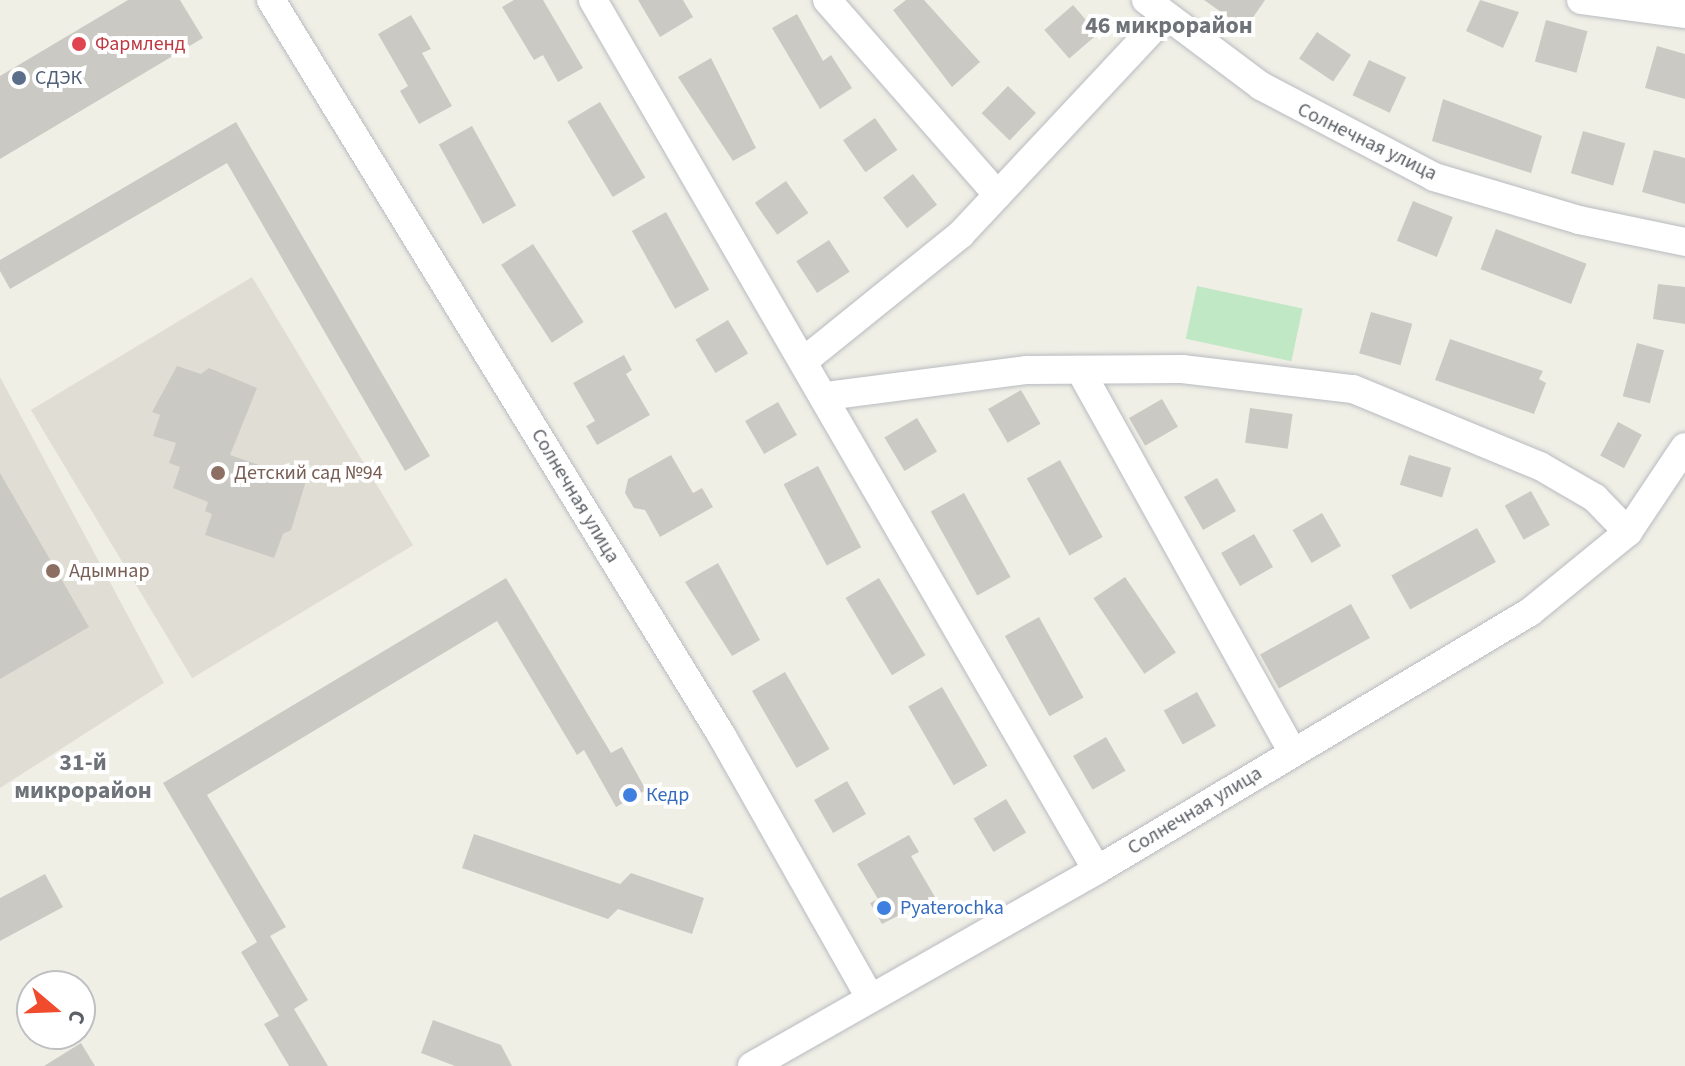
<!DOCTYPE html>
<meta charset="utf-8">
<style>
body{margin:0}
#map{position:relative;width:1685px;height:1066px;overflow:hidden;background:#f0efe6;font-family:"Source Sans 3",sans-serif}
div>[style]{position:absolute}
.education>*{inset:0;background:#e0ded4;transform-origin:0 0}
.green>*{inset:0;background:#c1e8c5;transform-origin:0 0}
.building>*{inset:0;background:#cbc9c3;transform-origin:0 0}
.roads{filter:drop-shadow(0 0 2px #b8bbc0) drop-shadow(0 0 2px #b8bbc0)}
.minor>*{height:28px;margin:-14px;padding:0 14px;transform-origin:14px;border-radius:14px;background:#fff}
.dots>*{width:22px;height:22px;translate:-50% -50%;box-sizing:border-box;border:4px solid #fff;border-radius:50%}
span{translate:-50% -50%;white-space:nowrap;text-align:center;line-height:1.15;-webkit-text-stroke:8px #fff;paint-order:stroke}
.health-label{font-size:20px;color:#be3a42}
.left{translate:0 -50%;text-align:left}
.service-label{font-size:20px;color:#4e5e75}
.street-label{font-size:20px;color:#5d6167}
.education-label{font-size:20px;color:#785e54}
.shop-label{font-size:20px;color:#366cbe}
.quarter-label{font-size:24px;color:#6e7379;font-weight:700}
.north{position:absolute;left:16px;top:970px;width:80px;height:80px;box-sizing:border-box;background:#fff;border:2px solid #bec0c2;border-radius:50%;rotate:109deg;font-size:22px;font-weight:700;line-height:32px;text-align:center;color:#5d6167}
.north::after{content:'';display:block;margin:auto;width:28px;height:36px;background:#f04b2c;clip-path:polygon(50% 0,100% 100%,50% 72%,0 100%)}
</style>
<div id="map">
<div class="education">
<i style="left:252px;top:277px;width:313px;height:258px;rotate:59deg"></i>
<i style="clip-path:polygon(0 377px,164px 683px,0 788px)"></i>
</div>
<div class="green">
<i style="left:1197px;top:286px;width:108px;height:54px;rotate:12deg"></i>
</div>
<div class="building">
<i style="clip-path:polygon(128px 0,180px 0,203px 38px,0 159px,0 76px)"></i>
<i style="clip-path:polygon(514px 0,543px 0,583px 68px,558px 82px,543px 55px,534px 60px,502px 7px)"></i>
<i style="clip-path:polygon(638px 0,683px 0,693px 17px,660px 37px)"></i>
<i style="clip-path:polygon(906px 0,924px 0,980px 62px,952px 87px,893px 10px)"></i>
<i style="clip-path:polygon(1204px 0,1265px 0,1245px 29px)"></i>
<i style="clip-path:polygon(1480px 0,1519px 12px,1503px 48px,1466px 31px)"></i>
<i style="left:1073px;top:5px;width:38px;height:38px;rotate:49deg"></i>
<i style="clip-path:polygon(797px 14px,823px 61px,831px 55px,852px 88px,820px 109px,772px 28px)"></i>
<i style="clip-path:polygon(411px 15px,431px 49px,422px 53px,452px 106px,419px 124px,400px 91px,408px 86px,378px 34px)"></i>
<i style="left:1546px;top:20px;width:43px;height:43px;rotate:15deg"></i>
<i style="left:1317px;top:32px;width:41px;height:32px;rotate:34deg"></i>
<i style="clip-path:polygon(1657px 46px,1685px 54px,1685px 99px,1645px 88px)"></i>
<i style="clip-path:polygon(711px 58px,756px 148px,733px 161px,678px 77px)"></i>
<i style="left:1369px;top:60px;width:41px;height:39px;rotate:25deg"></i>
<i style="left:1008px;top:86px;width:39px;height:38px;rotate:44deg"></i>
<i style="clip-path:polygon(1443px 99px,1542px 136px,1531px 173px,1432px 141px)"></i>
<i style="left:600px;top:102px;width:88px;height:38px;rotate:59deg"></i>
<i style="left:875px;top:118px;width:39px;height:39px;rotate:55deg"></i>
<i style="clip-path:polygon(236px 122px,430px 456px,405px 471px,227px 163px,10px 289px,0 271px,0 260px)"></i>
<i style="left:472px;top:126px;width:91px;height:38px;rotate:61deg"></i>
<i style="left:1583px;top:131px;width:44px;height:44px;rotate:16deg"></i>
<i style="clip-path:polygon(1654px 150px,1685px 158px,1685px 204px,1642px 192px)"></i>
<i style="left:913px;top:174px;width:39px;height:38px;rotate:52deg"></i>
<i style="left:786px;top:181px;width:39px;height:38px;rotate:55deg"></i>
<i style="left:1413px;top:201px;width:43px;height:43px;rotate:22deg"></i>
<i style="left:666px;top:212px;width:89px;height:39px;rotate:61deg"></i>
<i style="left:1496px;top:229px;width:97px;height:43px;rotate:21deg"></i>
<i style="left:829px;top:240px;width:38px;height:39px;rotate:57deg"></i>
<i style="left:533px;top:244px;width:93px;height:38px;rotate:57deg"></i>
<i style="clip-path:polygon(1658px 284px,1685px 287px,1685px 324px,1653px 319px)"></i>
<i style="left:1371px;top:312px;width:43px;height:43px;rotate:16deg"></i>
<i style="left:728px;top:320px;width:39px;height:38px;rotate:59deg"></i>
<i style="clip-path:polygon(1450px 339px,1543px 371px,1539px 379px,1546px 383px,1534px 414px,1435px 380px)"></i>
<i style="left:1637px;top:343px;width:28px;height:55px;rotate:15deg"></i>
<i style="clip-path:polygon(624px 355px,632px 370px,626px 374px,650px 415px,597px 445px,586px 426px,595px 421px,573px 383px)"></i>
<i style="clip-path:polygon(177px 366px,201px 374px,209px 368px,257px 388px,230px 455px,306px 481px,291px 530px,283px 534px,274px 558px,205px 535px,212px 514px,205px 511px,208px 502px,173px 488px,180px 467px,169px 463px,176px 443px,153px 436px,160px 415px,152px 412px)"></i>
<i style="left:1021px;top:390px;width:39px;height:38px;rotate:60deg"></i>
<i style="left:1162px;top:399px;width:32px;height:38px;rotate:60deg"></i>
<i style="left:778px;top:402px;width:38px;height:38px;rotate:60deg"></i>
<i style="left:1250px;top:408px;width:43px;height:35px;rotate:8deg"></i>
<i style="left:917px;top:418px;width:39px;height:38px;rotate:59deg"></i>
<i style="left:1618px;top:422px;width:27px;height:38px;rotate:28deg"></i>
<i style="clip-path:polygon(671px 455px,693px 493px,702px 488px,713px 507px,660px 537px,645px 510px,634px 508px,625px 493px,628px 479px)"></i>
<i style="left:1409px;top:455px;width:44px;height:31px;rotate:17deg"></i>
<i style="left:1060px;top:460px;width:88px;height:38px;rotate:61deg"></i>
<i style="left:818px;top:466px;width:92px;height:39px;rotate:62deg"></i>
<i style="clip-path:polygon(0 473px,89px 627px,0 679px)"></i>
<i style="left:1217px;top:478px;width:38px;height:38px;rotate:60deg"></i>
<i style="left:1531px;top:491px;width:39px;height:30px;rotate:61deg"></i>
<i style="left:964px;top:493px;width:96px;height:38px;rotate:61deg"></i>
<i style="left:1322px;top:513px;width:38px;height:34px;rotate:60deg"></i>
<i style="left:1477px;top:528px;width:39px;height:98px;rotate:61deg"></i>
<i style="left:1254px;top:534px;width:38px;height:38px;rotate:60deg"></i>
<i style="clip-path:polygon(718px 563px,760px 640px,732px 656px,685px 582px)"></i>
<i style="left:1125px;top:577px;width:91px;height:38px;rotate:56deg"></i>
<i style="clip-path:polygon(506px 578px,611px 753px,622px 747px,646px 790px,616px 807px,584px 750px,577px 755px,497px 621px,207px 795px,286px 927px,270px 936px,308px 1000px,294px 1009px,328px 1066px,289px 1066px,264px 1024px,279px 1016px,241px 952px,257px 942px,163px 783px)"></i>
<i style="left:879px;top:578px;width:90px;height:39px;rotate:59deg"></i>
<i style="left:1351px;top:604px;width:39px;height:104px;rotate:61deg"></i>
<i style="left:1039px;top:617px;width:92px;height:39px;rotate:61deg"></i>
<i style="left:785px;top:672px;width:89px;height:38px;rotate:60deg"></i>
<i style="left:942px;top:687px;width:91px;height:39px;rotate:60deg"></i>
<i style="left:1197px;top:692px;width:39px;height:38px;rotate:61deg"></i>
<i style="left:1106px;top:737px;width:39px;height:38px;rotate:60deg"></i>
<i style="left:847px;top:781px;width:38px;height:38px;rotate:60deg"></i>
<i style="left:1006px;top:799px;width:39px;height:38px;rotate:59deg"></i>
<i style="clip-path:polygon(474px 834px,620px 884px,631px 873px,704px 898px,692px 934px,618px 909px,608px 919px,462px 868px)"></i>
<i style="clip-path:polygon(909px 835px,919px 852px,911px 856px,935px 897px,882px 924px,870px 903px,878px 899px,857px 864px)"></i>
<i style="clip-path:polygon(45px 874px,63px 907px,0 941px,0 898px)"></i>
<i style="clip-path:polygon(433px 1020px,501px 1045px,512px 1066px,455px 1066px,421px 1053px)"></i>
<i style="clip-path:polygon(81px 1043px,95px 1066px,44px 1066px)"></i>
</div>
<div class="roads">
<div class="minor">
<i style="left:271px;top:0;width:863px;rotate:58.5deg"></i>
<i style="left:722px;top:736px;width:301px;rotate:60.5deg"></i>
<i style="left:593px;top:0;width:1005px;rotate:59.92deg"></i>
<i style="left:827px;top:0;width:259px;rotate:48.8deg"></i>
<i style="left:1146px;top:0;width:144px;rotate:36.8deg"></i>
<i style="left:1261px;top:86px;width:195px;rotate:27.7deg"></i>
<i style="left:1434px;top:177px;width:151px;rotate:16.5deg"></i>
<i style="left:1579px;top:220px;width:108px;rotate:11.7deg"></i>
<i style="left:1581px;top:0;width:105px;rotate:7.7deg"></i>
<i style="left:805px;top:360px;width:201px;rotate:-38.9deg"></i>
<i style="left:961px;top:234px;width:299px;rotate:-46.9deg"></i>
<i style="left:1080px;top:370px;width:437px;rotate:60.9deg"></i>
<i style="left:826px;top:396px;width:203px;rotate:-7.4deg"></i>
<i style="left:1027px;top:370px;width:155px;rotate:-0.4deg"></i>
<i style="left:1182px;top:369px;width:172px;rotate:6.7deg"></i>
<i style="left:1353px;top:389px;width:202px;rotate:22.4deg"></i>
<i style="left:1540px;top:466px;width:64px;rotate:30.2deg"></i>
<i style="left:1595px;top:498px;width:47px;rotate:45.9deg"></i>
<i style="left:752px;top:1066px;width:397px;rotate:-29.6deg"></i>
<i style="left:1097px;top:870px;width:504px;rotate:-30.79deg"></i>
<i style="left:1530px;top:612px;width:127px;rotate:-39.2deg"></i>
<i style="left:1628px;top:532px;width:102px;rotate:-56.2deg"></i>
</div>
</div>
<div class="dots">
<i style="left:79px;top:44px;background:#e0444e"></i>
<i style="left:19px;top:78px;background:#5c6f8a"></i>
<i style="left:218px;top:473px;background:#8d6e63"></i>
<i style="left:53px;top:571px;background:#8d6e63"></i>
<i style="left:630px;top:795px;background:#3f7fe0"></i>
<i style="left:884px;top:908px;background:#3f7fe0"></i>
</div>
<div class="health-label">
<span class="left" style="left:95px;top:44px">Фармленд</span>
</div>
<div class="service-label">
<span class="left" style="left:35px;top:78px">СДЭК</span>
</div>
<div class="street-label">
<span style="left:1367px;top:142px;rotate:26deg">Солнечная улица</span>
<span style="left:575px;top:496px;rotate:59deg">Солнечная улица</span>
<span style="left:1195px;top:811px;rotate:-31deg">Солнечная улица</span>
</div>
<div class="education-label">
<span class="left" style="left:234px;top:473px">Детский сад №94</span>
<span class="left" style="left:69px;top:571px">Адымнар</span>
</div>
<div class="shop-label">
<span class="left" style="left:646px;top:795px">Кедр</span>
<span class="left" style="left:900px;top:908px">Pyaterochka</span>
</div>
<div class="quarter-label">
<span style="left:1169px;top:26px">46 микрорайон</span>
<span style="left:83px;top:777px">31-й<br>микрорайон</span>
</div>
<div class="north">С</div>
</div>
